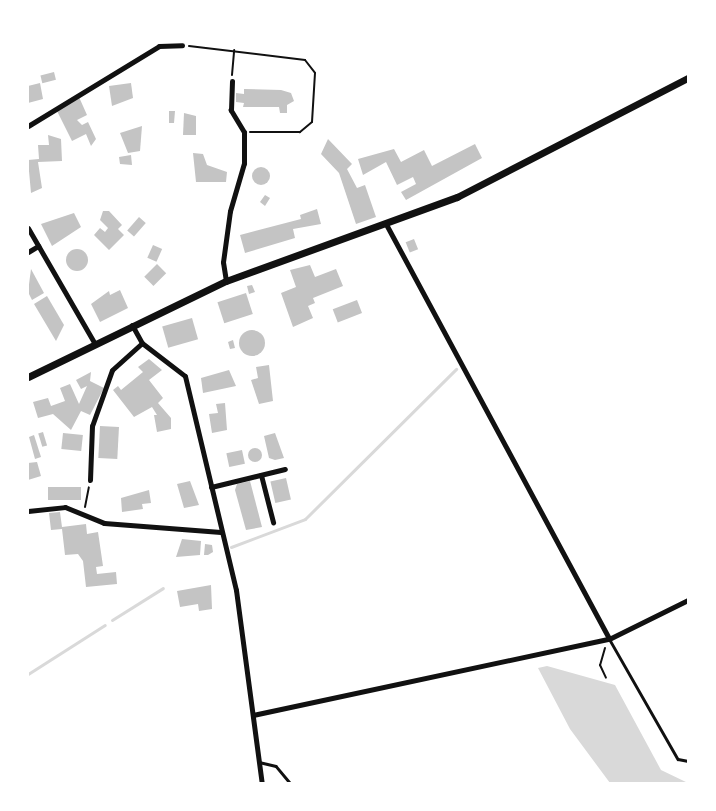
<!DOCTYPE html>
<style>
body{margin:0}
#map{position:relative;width:716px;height:811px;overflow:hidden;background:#fff;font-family:"Alegreya Sans",sans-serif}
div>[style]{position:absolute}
.water>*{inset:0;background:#d9d9d9}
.stream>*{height:3px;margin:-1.5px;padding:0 1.5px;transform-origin:1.5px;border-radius:1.5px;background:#d9d9d9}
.building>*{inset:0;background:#c4c4c4;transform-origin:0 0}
.round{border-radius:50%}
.path>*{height:2px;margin:-1px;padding:0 1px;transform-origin:1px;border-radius:1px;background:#111}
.service>*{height:2.5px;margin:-1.25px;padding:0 1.25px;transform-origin:1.25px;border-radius:1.25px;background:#111}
.minor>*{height:5px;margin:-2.5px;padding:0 2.5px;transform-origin:2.5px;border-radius:2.5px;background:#111}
.secondary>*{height:7px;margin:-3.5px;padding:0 3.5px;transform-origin:3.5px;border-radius:3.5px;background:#111}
span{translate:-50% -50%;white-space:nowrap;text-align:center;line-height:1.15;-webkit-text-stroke:4px #fff;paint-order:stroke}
.frame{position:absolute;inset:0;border:29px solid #fff;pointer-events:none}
</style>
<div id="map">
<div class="water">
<i style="clip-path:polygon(547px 666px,615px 685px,661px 770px,688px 783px,610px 783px,570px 729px,538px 668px)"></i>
</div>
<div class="stream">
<i style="left:231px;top:547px;width:79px;rotate:-20.7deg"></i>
<i style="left:305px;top:519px;width:213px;rotate:-44.8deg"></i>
<i style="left:112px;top:620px;width:60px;rotate:-32.1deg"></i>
<i style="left:28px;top:674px;width:91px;rotate:-32.5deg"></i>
</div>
<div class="building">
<i style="left:54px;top:72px;width:8px;height:14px;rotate:76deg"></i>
<i style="clip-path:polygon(40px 83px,43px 99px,28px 103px,28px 86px)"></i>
<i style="clip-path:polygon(131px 83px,133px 98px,112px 106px,109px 86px)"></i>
<i style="clip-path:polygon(244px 89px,281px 90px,291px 93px,294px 101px,287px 105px,287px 113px,280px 113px,279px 107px,243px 107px,244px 103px,236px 102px,236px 93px,244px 94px)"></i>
<i style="clip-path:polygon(79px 97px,87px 115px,77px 120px,82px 125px,88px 122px,96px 139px,91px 146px,86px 134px,72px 141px,56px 109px)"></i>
<i style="clip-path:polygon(169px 111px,175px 111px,174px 123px,169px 123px)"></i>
<i style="clip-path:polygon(184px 113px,196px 116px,196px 135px,183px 135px)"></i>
<i style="clip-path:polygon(142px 126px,140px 151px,128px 153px,120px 133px)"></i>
<i style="clip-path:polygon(48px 135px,61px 139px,62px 161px,38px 162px,42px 188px,31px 193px,28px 160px,39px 159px,38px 145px,49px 145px)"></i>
<i style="clip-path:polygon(328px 139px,352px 164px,347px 169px,357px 188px,365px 185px,376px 217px,356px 224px,339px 173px,321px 154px)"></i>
<i style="clip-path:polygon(475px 144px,482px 158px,406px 200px,401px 192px,416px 184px,413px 177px,397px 185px,386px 162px,363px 175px,358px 159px,394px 149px,401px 162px,424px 150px,432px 166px)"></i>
<i style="clip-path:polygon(193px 153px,203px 154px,207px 165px,227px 172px,226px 182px,196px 182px)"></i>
<i style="clip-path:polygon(131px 155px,132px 165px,120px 164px,119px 157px)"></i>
<i class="round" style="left:252px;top:167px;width:18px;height:18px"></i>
<i style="clip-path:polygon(265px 195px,270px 198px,265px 206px,260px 202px)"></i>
<i style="clip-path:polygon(317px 209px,321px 224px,293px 229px,295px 238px,245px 253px,240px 235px,301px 219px,300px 215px)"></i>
<i style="clip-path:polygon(103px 211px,109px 211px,122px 225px,118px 229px,124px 235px,109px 250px,94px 235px,100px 228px,105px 232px,108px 228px,100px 220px)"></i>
<i style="clip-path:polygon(74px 213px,81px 227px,52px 246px,41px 224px)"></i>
<i style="left:139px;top:217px;width:9px;height:18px;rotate:41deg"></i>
<i style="left:414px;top:239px;width:11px;height:9px;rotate:68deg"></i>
<i style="left:153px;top:245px;width:10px;height:14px;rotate:24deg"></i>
<i class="round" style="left:66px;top:249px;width:22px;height:22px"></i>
<i style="left:157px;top:264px;width:13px;height:18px;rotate:45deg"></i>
<i style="clip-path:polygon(310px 265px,315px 277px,336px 269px,343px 286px,313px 298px,315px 303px,308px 306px,313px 318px,293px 327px,281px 293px,296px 287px,290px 270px)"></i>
<i style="clip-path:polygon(31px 269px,44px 293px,32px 300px,28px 292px)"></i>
<i style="clip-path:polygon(252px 285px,255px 292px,249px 294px,247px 286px)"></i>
<i style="clip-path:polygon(120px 290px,128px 308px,100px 322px,91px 304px,109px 291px,110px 295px)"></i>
<i style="left:246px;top:293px;width:22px;height:30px;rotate:72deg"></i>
<i style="clip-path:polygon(47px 296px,64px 325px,56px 341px,34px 304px)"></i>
<i style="left:357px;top:300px;width:14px;height:26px;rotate:69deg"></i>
<i style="left:192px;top:318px;width:22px;height:31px;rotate:74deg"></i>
<i class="round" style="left:239px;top:330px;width:26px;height:26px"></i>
<i style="clip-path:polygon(233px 340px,235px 348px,230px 349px,228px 342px)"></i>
<i style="clip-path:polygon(149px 359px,162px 370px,149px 380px,163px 398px,158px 403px,171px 418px,171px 429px,157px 432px,154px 415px,157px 415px,152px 407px,134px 417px,113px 390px,118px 386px,121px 390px,143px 372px,138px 367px)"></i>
<i style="clip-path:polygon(269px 365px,273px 401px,259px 404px,251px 380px,258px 378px,256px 367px)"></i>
<i style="clip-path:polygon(229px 370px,236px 386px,203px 393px,201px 378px)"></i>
<i style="clip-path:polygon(91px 372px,90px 381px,104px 388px,90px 415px,81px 411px,71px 430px,53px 414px,38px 418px,33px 402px,48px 398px,51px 406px,65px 401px,60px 388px,70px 384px,79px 404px,87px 386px,81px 389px,76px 380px)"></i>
<i style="clip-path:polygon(225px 403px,227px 430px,212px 433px,209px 414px,218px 413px,216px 404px)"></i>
<i style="left:100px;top:426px;width:19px;height:32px;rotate:3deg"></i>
<i style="left:43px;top:432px;width:14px;height:5px;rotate:73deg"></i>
<i style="left:63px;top:433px;width:20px;height:16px;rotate:6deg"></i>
<i style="clip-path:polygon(275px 433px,284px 458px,275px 460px,269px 458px,264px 436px)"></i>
<i style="clip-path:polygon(34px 435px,41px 457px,35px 459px,29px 437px)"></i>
<i class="round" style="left:248px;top:448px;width:14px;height:14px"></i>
<i style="left:242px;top:450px;width:14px;height:16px;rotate:78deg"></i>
<i style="clip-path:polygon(37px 462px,41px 476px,28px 480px,28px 463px)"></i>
<i style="left:286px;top:478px;width:22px;height:16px;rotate:77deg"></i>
<i style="clip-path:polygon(190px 481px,199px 505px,184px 508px,177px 484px)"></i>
<i style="clip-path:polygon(250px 481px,262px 527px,246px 530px,235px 490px,237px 484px)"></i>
<i style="left:81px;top:487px;width:13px;height:33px;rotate:90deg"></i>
<i style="clip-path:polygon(149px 490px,151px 503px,142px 504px,143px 509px,122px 512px,121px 498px)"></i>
<i style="clip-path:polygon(60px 512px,62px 527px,86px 524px,87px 534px,98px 532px,103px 566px,96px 567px,97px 574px,116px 572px,117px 584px,86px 587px,83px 561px,78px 554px,65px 555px,62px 529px,51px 530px,49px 513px)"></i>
<i style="clip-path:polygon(182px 539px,201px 541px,200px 555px,176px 557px)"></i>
<i style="clip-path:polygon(205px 544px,212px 545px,213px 552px,208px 555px,204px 555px)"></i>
<i style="clip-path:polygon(211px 585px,212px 609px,199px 611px,198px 604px,180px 607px,177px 591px)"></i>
</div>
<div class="path">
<i style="left:189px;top:46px;width:117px;rotate:6.9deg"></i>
<i style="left:305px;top:60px;width:16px;rotate:52deg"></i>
<i style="left:315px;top:73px;width:49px;rotate:93.5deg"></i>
<i style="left:312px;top:122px;width:16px;rotate:140deg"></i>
<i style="left:300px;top:132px;width:50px;rotate:180deg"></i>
<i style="left:232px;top:75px;width:25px;rotate:-85deg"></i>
<i style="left:85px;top:507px;width:20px;rotate:-79deg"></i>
<i style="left:605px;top:648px;width:18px;rotate:106deg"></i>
<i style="left:600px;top:665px;width:14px;rotate:65deg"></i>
</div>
<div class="service">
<i style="left:610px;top:640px;width:137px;rotate:60.3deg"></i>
<i style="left:678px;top:759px;width:10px;rotate:11deg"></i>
<i style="left:259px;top:762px;width:17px;rotate:13deg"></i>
<i style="left:276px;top:766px;width:23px;rotate:50deg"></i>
</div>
<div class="minor">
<i style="left:28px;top:126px;width:153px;rotate:-31.4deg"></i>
<i style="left:159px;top:46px;width:23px;rotate:-2deg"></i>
<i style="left:387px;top:226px;width:469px;rotate:61.7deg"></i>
<i style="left:28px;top:228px;width:134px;rotate:60deg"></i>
<i style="left:28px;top:252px;width:12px;rotate:-31deg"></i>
<i style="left:226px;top:281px;width:19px;rotate:-99deg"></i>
<i style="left:223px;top:262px;width:51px;rotate:-82.2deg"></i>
<i style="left:230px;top:211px;width:50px;rotate:-73.7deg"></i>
<i style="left:244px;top:163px;width:31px;rotate:-90deg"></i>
<i style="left:244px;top:132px;width:26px;rotate:-121deg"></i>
<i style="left:231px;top:110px;width:29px;rotate:-88deg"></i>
<i style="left:132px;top:325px;width:21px;rotate:61deg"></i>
<i style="left:142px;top:343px;width:54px;rotate:37.5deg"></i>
<i style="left:185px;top:376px;width:220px;rotate:76.6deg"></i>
<i style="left:236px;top:590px;width:196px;rotate:82.4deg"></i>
<i style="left:261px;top:475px;width:49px;rotate:75.7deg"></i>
<i style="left:90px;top:480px;width:54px;rotate:-87.9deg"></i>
<i style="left:92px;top:426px;width:59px;rotate:-70.3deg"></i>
<i style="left:112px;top:370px;width:40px;rotate:-42deg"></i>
<i style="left:211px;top:487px;width:76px;rotate:-13.7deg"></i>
<i style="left:28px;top:511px;width:37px;rotate:-6deg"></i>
<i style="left:65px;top:507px;width:42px;rotate:22.3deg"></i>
<i style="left:104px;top:523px;width:117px;rotate:4.4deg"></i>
<i style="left:253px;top:715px;width:364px;rotate:-12.1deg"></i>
<i style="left:609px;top:639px;width:88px;rotate:-26.3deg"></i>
</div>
<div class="secondary">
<i style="left:28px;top:377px;width:220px;rotate:-25.9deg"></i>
<i style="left:226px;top:281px;width:246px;rotate:-20deg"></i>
<i style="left:457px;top:197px;width:260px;rotate:-27.3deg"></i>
</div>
<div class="frame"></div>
</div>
